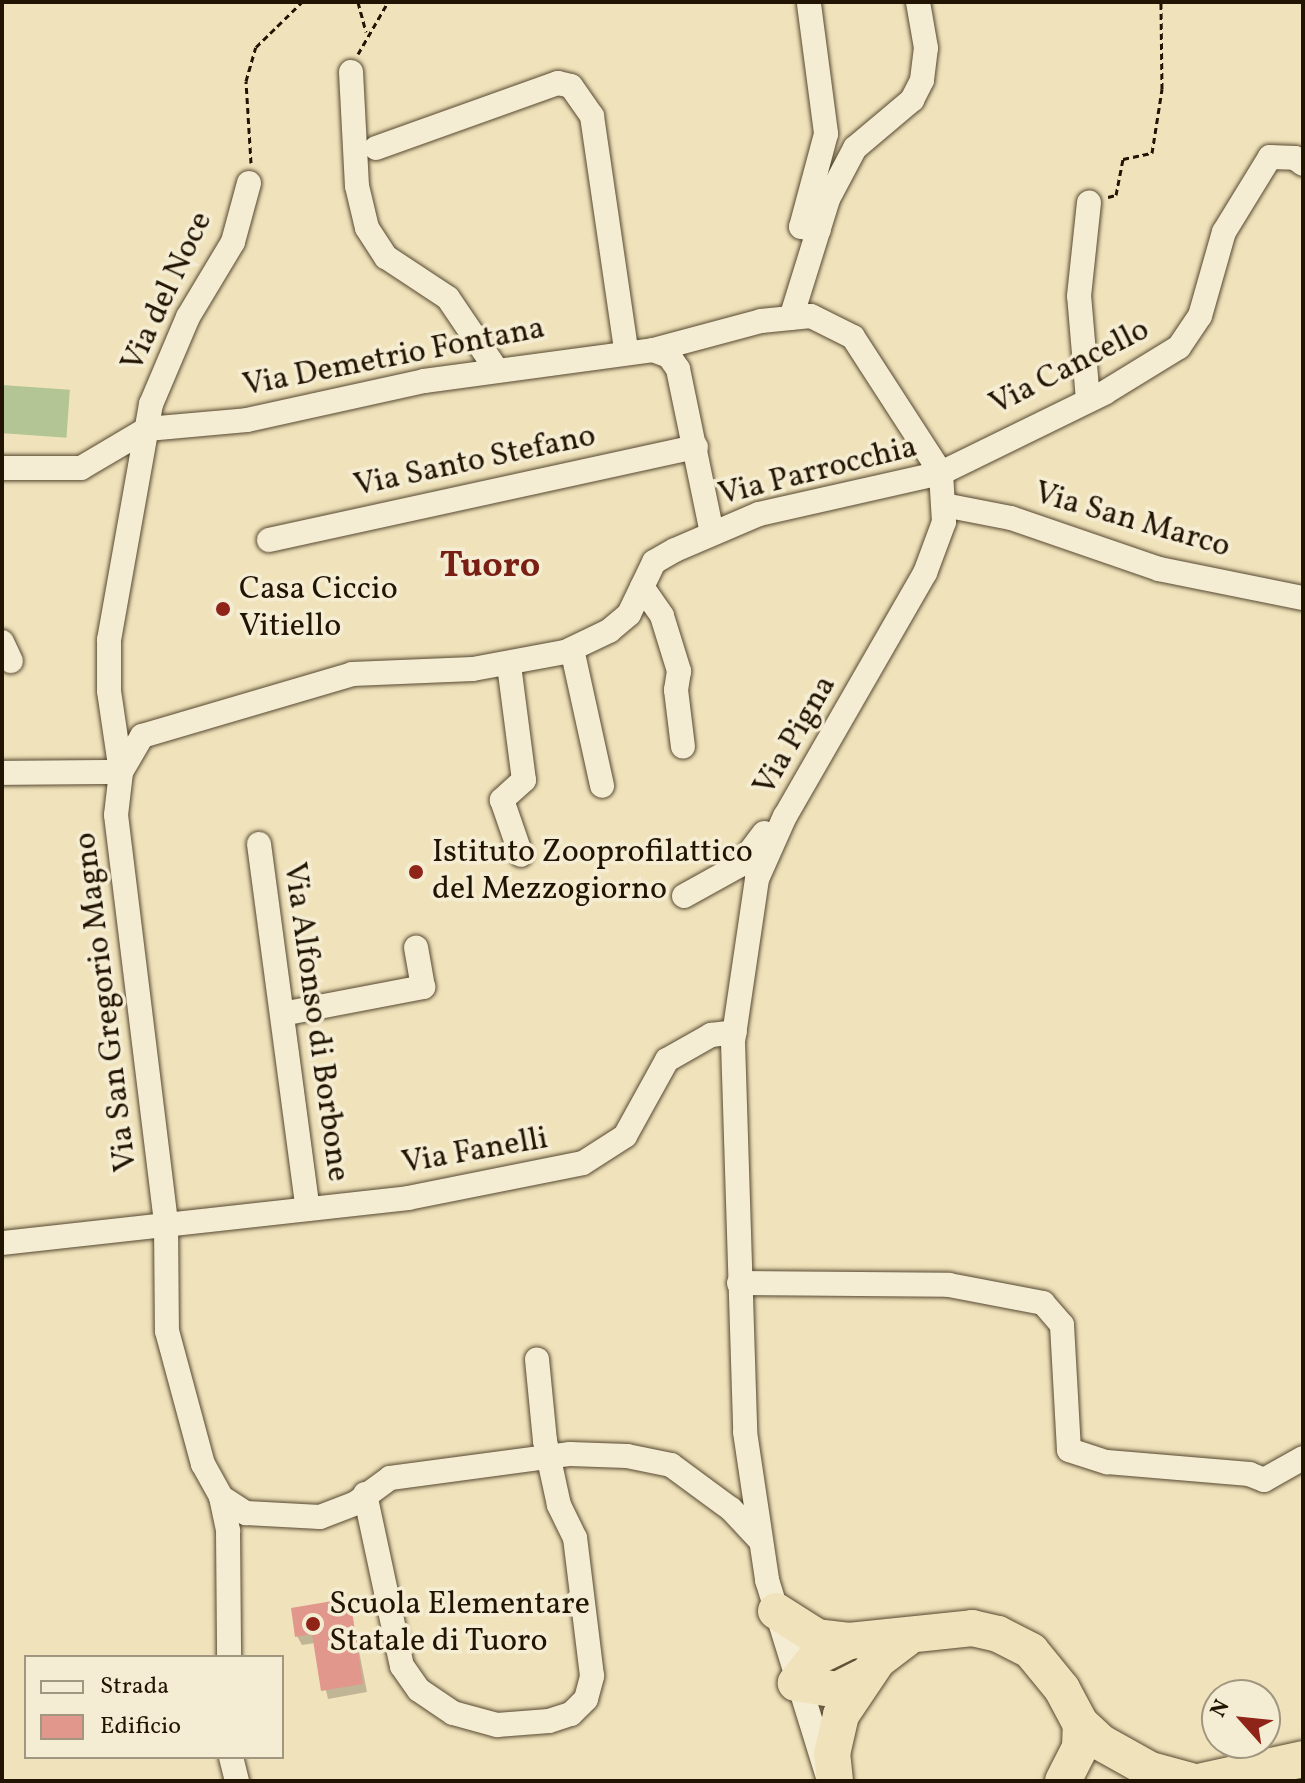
<!DOCTYPE html>
<style>
body{margin:0}
#map{position:relative;width:1305px;height:1783px;overflow:hidden;background:#f0e3bb;font-family:Vollkorn,serif}
div>[style]{position:absolute}
.green>*{inset:0;background:#b4c595;transform-origin:0 0}
.shadow>*{inset:0;background:#0003}
.building>*{inset:0;background:#e2978c}
.path>*{height:3px;margin-top:-1.5px;transform-origin:0;background:repeating-linear-gradient(90deg,#221402 0 6px,transparent 0 10px)}
.roads{filter:drop-shadow(0 0 2px #564830) drop-shadow(0 0 2px #564830)}
.minor>*{height:24px;margin:-12px;padding:0 12px;transform-origin:12px;border-radius:12px;background:#f5edd3}
.highway>*{height:36px;margin:-18px;padding:0 18px;transform-origin:18px;border-radius:18px;background:#f0e3bb}
.dots>*{width:22px;height:22px;translate:-50% -50%;box-sizing:border-box;border:4px solid #f5edd3;border-radius:50%}
span{translate:-50% -50%;white-space:nowrap;text-align:center;line-height:1.15;-webkit-text-stroke:7px #f5edd3;paint-order:stroke}
.street-label{font-size:32px;color:#221402}
.poi-label{font-size:32px;color:#221402}
.left{translate:0 -50%;text-align:left}
.quarter-label{font-size:36px;color:#7a1f14;font-weight:700}
.frame{position:absolute;inset:0;border:4px solid #221402;pointer-events:none}
.legend{position:absolute;left:24px;top:1655px;width:260px;height:104px;box-sizing:border-box;background:#f5edd3;border:2px solid #a1967f;margin:0;padding:10px 14px;list-style:none;font-size:24px;color:#221402}
.legend li{display:flex;align-items:center;gap:16px;height:40px}
.legend b{width:40px;border:2px solid #a1967f}
.north{position:absolute;left:1201px;top:1679px;width:80px;height:80px;box-sizing:border-box;background:#f5edd3;border:2px solid #a1967f;border-radius:50%;rotate:297deg;font-size:22px;font-weight:700;line-height:32px;text-align:center;color:#221402}
.north::after{content:'';display:block;margin:auto;width:28px;height:36px;background:#8f2418;clip-path:polygon(50% 0,100% 100%,50% 72%,0 100%)}
</style>
<div id="map">
<div class="green">
<i style="left:2px;top:385px;width:68px;height:48px;rotate:4deg"></i>
</div>
<div class="shadow">
<i style="clip-path:polygon(349px 1600px,367px 1692px,328px 1699px,315px 1643px,302px 1645px,297px 1636px)"></i>
</div>
<div class="building">
<i style="clip-path:polygon(350px 1598px,363px 1684px,321px 1691px,312px 1634px,295px 1637px,291px 1608px)"></i>
</div>
<div class="path">
<i style="left:358px;top:2px;width:31px;rotate:75deg"></i>
<i style="left:358px;top:54px;width:60px;rotate:-60deg"></i>
<i style="left:251px;top:163px;width:82px;rotate:-93.5deg"></i>
<i style="left:246px;top:81px;width:35px;rotate:-74deg"></i>
<i style="left:256px;top:47px;width:64px;rotate:-44.4deg"></i>
<i style="left:1108px;top:197px;width:8px;rotate:-14deg"></i>
<i style="left:1116px;top:195px;width:37px;rotate:-79deg"></i>
<i style="left:1123px;top:159px;width:30px;rotate:-12deg"></i>
<i style="left:1152px;top:153px;width:65px;rotate:-81.1deg"></i>
<i style="left:1162px;top:89px;width:87px;rotate:-90.7deg"></i>
</div>
<div class="roads">
<div class="minor">
<i style="left:809px;top:4px;width:131px;rotate:82.5deg"></i>
<i style="left:826px;top:134px;width:96px;rotate:105deg"></i>
<i style="left:801px;top:227px;width:18px;rotate:9deg"></i>
<i style="left:351px;top:72px;width:114px;rotate:87deg"></i>
<i style="left:357px;top:186px;width:43px;rotate:76.6deg"></i>
<i style="left:367px;top:228px;width:35px;rotate:57deg"></i>
<i style="left:386px;top:257px;width:74px;rotate:33.5deg"></i>
<i style="left:448px;top:298px;width:86px;rotate:55.9deg"></i>
<i style="left:376px;top:148px;width:193px;rotate:-19.7deg"></i>
<i style="left:558px;top:83px;width:13px;rotate:13deg"></i>
<i style="left:571px;top:86px;width:37px;rotate:55deg"></i>
<i style="left:592px;top:116px;width:236px;rotate:81.7deg"></i>
<i style="left:249px;top:183px;width:61px;rotate:105.2deg"></i>
<i style="left:233px;top:242px;width:87px;rotate:121deg"></i>
<i style="left:188px;top:317px;width:95px;rotate:113deg"></i>
<i style="left:151px;top:404px;width:240px;rotate:100.1deg"></i>
<i style="left:109px;top:640px;width:51px;rotate:90deg"></i>
<i style="left:109px;top:691px;width:82px;rotate:81.6deg"></i>
<i style="left:121px;top:772px;width:43px;rotate:96.6deg"></i>
<i style="left:116px;top:815px;width:411px;rotate:83deg"></i>
<i style="left:166px;top:1223px;width:108px;rotate:89.5deg"></i>
<i style="left:167px;top:1331px;width:138px;rotate:74.9deg"></i>
<i style="left:203px;top:1464px;width:38px;rotate:61deg"></i>
<i style="left:221px;top:1497px;width:30px;rotate:33deg"></i>
<i style="left:246px;top:1513px;width:74px;rotate:3.1deg"></i>
<i style="left:320px;top:1517px;width:39px;rotate:-21deg"></i>
<i style="left:356px;top:1503px;width:42px;rotate:-36.3deg"></i>
<i style="left:390px;top:1478px;width:182px;rotate:-7.6deg"></i>
<i style="left:570px;top:1454px;width:57px;rotate:2deg"></i>
<i style="left:627px;top:1456px;width:45px;rotate:11.6deg"></i>
<i style="left:671px;top:1465px;width:74px;rotate:36.3deg"></i>
<i style="left:731px;top:1509px;width:41px;rotate:47deg"></i>
<i style="left:791px;top:318px;width:125px;rotate:-72.7deg"></i>
<i style="left:828px;top:199px;width:58px;rotate:-62.1deg"></i>
<i style="left:855px;top:148px;width:75px;rotate:-40.1deg"></i>
<i style="left:912px;top:100px;width:22px;rotate:-63deg"></i>
<i style="left:922px;top:80px;width:32px;rotate:-83deg"></i>
<i style="left:926px;top:48px;width:47px;rotate:-99.9deg"></i>
<i style="left:653px;top:350px;width:17px;rotate:21deg"></i>
<i style="left:669px;top:356px;width:16px;rotate:55deg"></i>
<i style="left:678px;top:369px;width:167px;rotate:78.3deg"></i>
<i style="left:1088px;top:400px;width:104px;rotate:-94.9deg"></i>
<i style="left:1079px;top:296px;width:94px;rotate:-83.9deg"></i>
<i style="left:147px;top:429px;width:100px;rotate:-5.1deg"></i>
<i style="left:247px;top:420px;width:181px;rotate:-12.4deg"></i>
<i style="left:424px;top:381px;width:231px;rotate:-7.7deg"></i>
<i style="left:653px;top:350px;width:112px;rotate:-15deg"></i>
<i style="left:761px;top:321px;width:50px;rotate:-5.7deg"></i>
<i style="left:811px;top:316px;width:47px;rotate:26.6deg"></i>
<i style="left:853px;top:337px;width:162px;rotate:57.1deg"></i>
<i style="left:941px;top:473px;width:49px;rotate:86.5deg"></i>
<i style="left:944px;top:522px;width:54px;rotate:110.4deg"></i>
<i style="left:925px;top:573px;width:280px;rotate:119.9deg"></i>
<i style="left:785px;top:816px;width:69px;rotate:114deg"></i>
<i style="left:757px;top:879px;width:165px;rotate:98.4deg"></i>
<i style="left:733px;top:1042px;width:390px;rotate:88.2deg"></i>
<i style="left:745px;top:1432px;width:150px;rotate:81.5deg"></i>
<i style="left:767px;top:1580px;width:203px;rotate:72.8deg"></i>
<i style="left:2px;top:468px;width:79px"></i>
<i style="left:81px;top:468px;width:77px;rotate:-30.6deg"></i>
<i style="left:944px;top:505px;width:68px;rotate:11deg"></i>
<i style="left:1011px;top:518px;width:157px;rotate:19deg"></i>
<i style="left:1159px;top:569px;width:147px;rotate:11.4deg"></i>
<i style="left:269px;top:540px;width:437px;rotate:-12.3deg"></i>
<i style="left:642px;top:587px;width:35px;rotate:55deg"></i>
<i style="left:662px;top:616px;width:58px;rotate:72.8deg"></i>
<i style="left:679px;top:671px;width:19px;rotate:99deg"></i>
<i style="left:676px;top:690px;width:57px;rotate:83deg"></i>
<i style="left:2px;top:642px;width:21px;rotate:65deg"></i>
<i style="left:572px;top:649px;width:140px;rotate:77.6deg"></i>
<i style="left:509px;top:665px;width:116px;rotate:82.6deg"></i>
<i style="left:524px;top:780px;width:30px;rotate:138deg"></i>
<i style="left:502px;top:800px;width:58px;rotate:70.9deg"></i>
<i style="left:121px;top:772px;width:42px;rotate:-59.7deg"></i>
<i style="left:142px;top:736px;width:219px;rotate:-16.4deg"></i>
<i style="left:352px;top:674px;width:121px;rotate:-2.4deg"></i>
<i style="left:473px;top:669px;width:94px;rotate:-10.5deg"></i>
<i style="left:565px;top:652px;width:49px;rotate:-25.5deg"></i>
<i style="left:609px;top:631px;width:26px;rotate:-40deg"></i>
<i style="left:629px;top:614px;width:58px;rotate:-64.3deg"></i>
<i style="left:654px;top:562px;width:24px;rotate:-30deg"></i>
<i style="left:675px;top:550px;width:91px;rotate:-23.2deg"></i>
<i style="left:759px;top:514px;width:187px;rotate:-12.7deg"></i>
<i style="left:941px;top:473px;width:182px;rotate:-26.1deg"></i>
<i style="left:1104px;top:393px;width:88px;rotate:-31.5deg"></i>
<i style="left:1179px;top:347px;width:37px;rotate:-56deg"></i>
<i style="left:1200px;top:316px;width:87px;rotate:-74.1deg"></i>
<i style="left:1224px;top:232px;width:88px;rotate:-58.5deg"></i>
<i style="left:1270px;top:157px;width:25px;rotate:2deg"></i>
<i style="left:1295px;top:158px;width:10px;rotate:37deg"></i>
<i style="left:2px;top:773px;width:119px;rotate:-0.5deg"></i>
<i style="left:259px;top:844px;width:368px;rotate:82.4deg"></i>
<i style="left:684px;top:896px;width:64px;rotate:-29deg"></i>
<i style="left:740px;top:865px;width:40px;rotate:-53deg"></i>
<i style="left:282px;top:1014px;width:144px;rotate:-10.8deg"></i>
<i style="left:423px;top:987px;width:40px;rotate:-100deg"></i>
<i style="left:2px;top:1243px;width:408px;rotate:-6.3deg"></i>
<i style="left:408px;top:1198px;width:178px;rotate:-11.3deg"></i>
<i style="left:583px;top:1163px;width:50px;rotate:-32.7deg"></i>
<i style="left:625px;top:1136px;width:87px;rotate:-61.1deg"></i>
<i style="left:667px;top:1060px;width:51px;rotate:-29.6deg"></i>
<i style="left:711px;top:1035px;width:24px;rotate:-7deg"></i>
<i style="left:739px;top:1283px;width:210px;rotate:0.5deg"></i>
<i style="left:949px;top:1285px;width:96px;rotate:10.8deg"></i>
<i style="left:1043px;top:1303px;width:29px;rotate:49deg"></i>
<i style="left:1062px;top:1325px;width:125px;rotate:86.8deg"></i>
<i style="left:1069px;top:1450px;width:40px;rotate:18deg"></i>
<i style="left:1107px;top:1462px;width:143px;rotate:4.8deg"></i>
<i style="left:1249px;top:1474px;width:16px;rotate:22deg"></i>
<i style="left:1264px;top:1480px;width:45px;rotate:-29.4deg"></i>
<i style="left:365px;top:1494px;width:176px;rotate:77.9deg"></i>
<i style="left:402px;top:1666px;width:29px;rotate:55deg"></i>
<i style="left:419px;top:1690px;width:41px;rotate:34.1deg"></i>
<i style="left:453px;top:1713px;width:46px;rotate:15.3deg"></i>
<i style="left:497px;top:1725px;width:52px;rotate:-4.4deg"></i>
<i style="left:549px;top:1721px;width:23px;rotate:-18deg"></i>
<i style="left:571px;top:1714px;width:21px;rotate:-45deg"></i>
<i style="left:586px;top:1699px;width:24px;rotate:-75deg"></i>
<i style="left:592px;top:1676px;width:139px;rotate:-97deg"></i>
<i style="left:575px;top:1538px;width:37px;rotate:-116deg"></i>
<i style="left:559px;top:1505px;width:66px;rotate:-102.3deg"></i>
<i style="left:545px;top:1441px;width:82px;rotate:-95.6deg"></i>
<i style="left:221px;top:1497px;width:35px;rotate:78deg"></i>
<i style="left:228px;top:1531px;width:126px;rotate:89.5deg"></i>
<i style="left:231px;top:1757px;width:25px;rotate:76deg"></i>
</div>
<div class="highway">
<i style="left:776px;top:1611px;width:49px;rotate:32.4deg"></i>
<i style="left:817px;top:1637px;width:32px;rotate:7deg"></i>
<i style="left:849px;top:1641px;width:124px;rotate:-6deg"></i>
<i style="left:972px;top:1628px;width:27px;rotate:13deg"></i>
<i style="left:998px;top:1634px;width:37px;rotate:27deg"></i>
<i style="left:1031px;top:1651px;width:49px;rotate:50.8deg"></i>
<i style="left:1062px;top:1689px;width:40px;rotate:62deg"></i>
<i style="left:1081px;top:1724px;width:26px;rotate:43deg"></i>
<i style="left:1100px;top:1742px;width:57px;rotate:29.2deg"></i>
<i style="left:1150px;top:1770px;width:42px;rotate:15deg"></i>
<i style="left:849px;top:1641px;width:37px;rotate:154deg"></i>
<i style="left:816px;top:1657px;width:33px;rotate:128deg"></i>
<i style="left:796px;top:1683px;width:42px;rotate:9.7deg"></i>
<i style="left:837px;top:1690px;width:31px;rotate:-27deg"></i>
<i style="left:835px;top:1781px;width:27px;rotate:-96deg"></i>
<i style="left:832px;top:1754px;width:40px;rotate:-77deg"></i>
<i style="left:841px;top:1715px;width:66px;rotate:-56.1deg"></i>
<i style="left:878px;top:1660px;width:35px;rotate:-37deg"></i>
<i style="left:1063px;top:1781px;width:37px;rotate:-63deg"></i>
<i style="left:1080px;top:1748px;width:24px;rotate:-88deg"></i>
<i style="left:1203px;top:1781px;width:102px;rotate:-12.4deg"></i>
</div>
</div>
<div class="dots">
<i style="left:223px;top:609px;background:#8f2418"></i>
<i style="left:416px;top:872px;background:#8f2418"></i>
<i style="left:313px;top:1624px;background:#8f2418"></i>
</div>
<div class="street-label">
<span style="left:168px;top:292px;rotate:-65deg">Via del Noce</span>
<span style="left:394px;top:358px;rotate:-11deg">Via Demetrio Fontana</span>
<span style="left:1070px;top:368px;rotate:-27deg">Via Cancello</span>
<span style="left:475px;top:462px;rotate:-12deg">Via Santo Stefano</span>
<span style="left:818px;top:472px;rotate:-14deg">Via Parrocchia</span>
<span style="left:1132px;top:521px;rotate:16deg">Via San Marco</span>
<span style="left:796px;top:736px;rotate:-60deg">Via Pigna</span>
<span style="left:107px;top:1002px;rotate:-97deg">Via San Gregorio Magno</span>
<span style="left:315px;top:1022px;rotate:82deg">Via Alfonso di Borbone</span>
<span style="left:475px;top:1152px;rotate:-10deg">Via Fanelli</span>
</div>
<div class="poi-label">
<span class="left" style="left:239px;top:609px">Casa Ciccio<br>Vitiello</span>
<span class="left" style="left:432px;top:872px">Istituto Zooprofilattico<br>del Mezzogiorno</span>
<span class="left" style="left:329px;top:1624px">Scuola Elementare<br>Statale di Tuoro</span>
</div>
<div class="quarter-label">
<span style="left:490px;top:568px">Tuoro</span>
</div>
<div class="frame"></div>
<ul class="legend">
<li><b style="height:10px;background:#f5edd3"></b>Strada</li>
<li><b style="height:22px;background:#e2978c"></b>Edificio</li>
</ul>
<div class="north">N</div>
</div>
